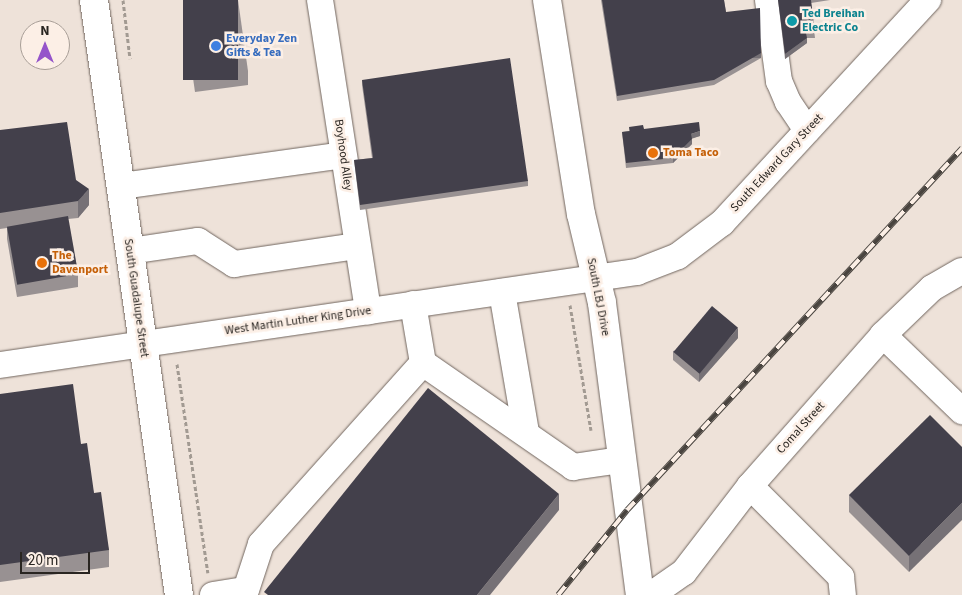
<!DOCTYPE html>
<style>
body{margin:0}
#map{position:relative;width:962px;height:595px;overflow:hidden;background:#eee2d9;font-family:"Source Sans 3",sans-serif}
div>[style]{position:absolute}
.path>*{height:3px;margin-top:-1.5px;transform-origin:0;background:repeating-linear-gradient(90deg,#a29a92 0 4px,transparent 0 6.5px)}
.roads{filter:drop-shadow(0 0 1px #71665f) drop-shadow(0 0 1px #71665f)}
.minor>*{height:26px;margin:-13px;padding:0 13px;transform-origin:13px;border-radius:13px;background:#fff}
.major>*{height:28px;margin:-14px;padding:0 14px;transform-origin:14px;border-radius:14px;background:#fff}
.rail>*{height:5.5px;margin-top:-2.75px;transform-origin:0;background:repeating-linear-gradient(90deg,#fcefe6 0 11px,#49443f 0 22px);box-sizing:border-box;border-block:1px solid #49443f}
.wall>*{inset:0;background:#989192}
.shaded-wall>*{inset:0;background:#767176;transform-origin:0 0}
.building>*{inset:0;background:#43404b;transform-origin:0 0}
.dots>*{width:14px;height:14px;translate:-50% -50%;box-sizing:border-box;border:2px solid #fcefe6;border-radius:50%}
span{translate:-50% -50%;white-space:nowrap;text-align:center;line-height:1.15;-webkit-text-stroke:5px #fcefe6;paint-order:stroke}
.culture-label{font-size:12px;color:#0d838f;font-weight:700}
.left{translate:0 -50%;text-align:left}
.shop-label{font-size:12px;color:#366cbe;font-weight:700}
.food-label{font-size:12px;color:#c56008;font-weight:700}
.street-label{font-size:12px;color:#292521}
.north{position:absolute;left:20px;top:20px;width:50px;height:50px;box-sizing:border-box;background:#fcefe6;border:1px solid #a89e97;border-radius:50%;rotate:0deg;font-size:14px;font-weight:700;line-height:20px;text-align:center;color:#292521}
.north::after{content:'';display:block;margin:auto;width:18px;height:22px;background:#9554ca;clip-path:polygon(50% 0,100% 100%,50% 72%,0 100%)}
.scale{position:absolute;left:20px;top:552px;width:70px;height:22px;box-sizing:border-box;border:2px solid #292521;border-top:0;padding-left:6px;font-size:15px;line-height:18px;white-space:nowrap;color:#292521;-webkit-text-stroke:4px #fcefe6;paint-order:stroke}
</style>
<div id="map">
<div class="path">
<i style="left:123px;top:0;width:59px;rotate:83.2deg"></i>
<i style="left:570px;top:305px;width:127px;rotate:80.5deg"></i>
<i style="left:177px;top:364px;width:211px;rotate:81.6deg"></i>
</div>
<div class="roads">
<div class="minor">
<i style="left:320px;top:0;width:315px;rotate:81.2deg"></i>
<i style="left:768px;top:0;width:82px;rotate:82.3deg"></i>
<i style="left:779px;top:81px;width:23px;rotate:67deg"></i>
<i style="left:788px;top:102px;width:34px;rotate:56deg"></i>
<i style="left:121px;top:186px;width:224px;rotate:-7.9deg"></i>
<i style="left:130px;top:251px;width:69px;rotate:-8.4deg"></i>
<i style="left:198px;top:241px;width:43px;rotate:32.6deg"></i>
<i style="left:234px;top:264px;width:123px;rotate:-8.4deg"></i>
<i style="left:502px;top:292px;width:143px;rotate:80.3deg"></i>
<i style="left:413px;top:304px;width:60px;rotate:80.4deg"></i>
<i style="left:883px;top:335px;width:110px;rotate:43.9deg"></i>
<i style="left:0;top:365px;width:644px;rotate:-8.31deg"></i>
<i style="left:637px;top:272px;width:44px;rotate:-21.3deg"></i>
<i style="left:678px;top:256px;width:55px;rotate:-36.9deg"></i>
<i style="left:722px;top:223px;width:304px;rotate:-47.3deg"></i>
<i style="left:750px;top:486px;width:129px;rotate:45deg"></i>
<i style="left:841px;top:577px;width:18px;rotate:84deg"></i>
<i style="left:213px;top:595px;width:33px;rotate:-9deg"></i>
<i style="left:246px;top:590px;width:48px;rotate:-71.9deg"></i>
<i style="left:261px;top:544px;width:243px;rotate:-48.2deg"></i>
<i style="left:423px;top:363px;width:183px;rotate:34.7deg"></i>
<i style="left:573px;top:467px;width:49px;rotate:-8.3deg"></i>
<i style="left:651px;top:595px;width:40px;rotate:-34.9deg"></i>
<i style="left:684px;top:572px;width:108px;rotate:-52.5deg"></i>
<i style="left:750px;top:486px;width:201px;rotate:-48.6deg"></i>
<i style="left:883px;top:335px;width:68px;rotate:-43.8deg"></i>
<i style="left:932px;top:288px;width:34px;rotate:-30deg"></i>
</div>
<div class="major">
<i style="left:94px;top:0;width:601px;rotate:81.87deg"></i>
<i style="left:547px;top:0;width:217px;rotate:81deg"></i>
<i style="left:581px;top:214px;width:91px;rotate:76.7deg"></i>
<i style="left:602px;top:303px;width:294px;rotate:82.6deg"></i>
</div>
</div>
<div class="rail">
<i style="left:558px;top:595px;width:109px;rotate:-50.9deg"></i>
<i style="left:627px;top:510px;width:493px;rotate:-47.2deg"></i>
</div>
<div class="wall">
<i style="clip-path:polygon(183px 0,238px 0,248px 71px,248px 85px,195px 92px,183px 8px)"></i>
<i style="clip-path:polygon(601px 0,724px 0,726px 12px,761px 58px,714px 85px,617px 101px)"></i>
<i style="clip-path:polygon(778px 0,830px 0,811px 3px,815px 38px,807px 38px,807px 43px,785px 59px)"></i>
<i style="clip-path:polygon(362px 80px,528px 181px,528px 186px,360px 210px,354px 160px,372px 158px,362px 85px)"></i>
<i style="clip-path:polygon(629px 127px,644px 129px,700px 136px,692px 138px,692px 144px,673px 163px,626px 168px,622px 132px,629px 131px)"></i>
<i style="clip-path:polygon(0 130px,76px 180px,89px 205px,78px 218px,68px 219px,78px 274px,78px 287px,17px 297px,7px 239px,7px 228px,0 229px)"></i>
<i style="clip-path:polygon(738px 338px,699px 382px,673px 360px,673px 351px)"></i>
<i style="clip-path:polygon(0 394px,81px 444px,109px 550px,109px 567px,0 582px)"></i>
<i style="clip-path:polygon(962px 447px,909px 572px,849px 512px,849px 495px)"></i>
</div>
<div class="shaded-wall">
<i style="clip-path:polygon(807px 38px,807px 43px,785px 59px,785px 54px)"></i>
<i style="left:761px;top:53px;width:5px;height:54px;rotate:90deg"></i>
<i style="clip-path:polygon(700px 131px,700px 136px,691px 139px,691px 134px)"></i>
<i style="clip-path:polygon(692px 139px,692px 144px,673px 163px,673px 158px)"></i>
<i style="clip-path:polygon(89px 189px,89px 205px,78px 218px,78px 201px)"></i>
<i style="clip-path:polygon(738px 328px,738px 338px,699px 382px,699px 373px)"></i>
<i style="clip-path:polygon(559px 494px,559px 510px,490px 595px,477px 595px)"></i>
<i style="clip-path:polygon(962px 503px,962px 520px,909px 572px,909px 556px)"></i>
</div>
<div class="building">
<i style="left:183px;top:0;width:55px;height:80px"></i>
<i style="clip-path:polygon(602px 0,724px 0,726px 12px,760px 8px,761px 53px,714px 80px,617px 96px)"></i>
<i style="clip-path:polygon(778px 0,811px 0,815px 33px,806px 33px,807px 38px,785px 54px)"></i>
<i style="clip-path:polygon(510px 58px,528px 181px,360px 205px,354px 160px,373px 158px,362px 80px)"></i>
<i style="clip-path:polygon(67px 122px,76px 180px,89px 189px,78px 201px,0 213px,0 130px)"></i>
<i style="clip-path:polygon(699px 122px,700px 131px,691px 134px,692px 139px,673px 158px,626px 163px,622px 132px,630px 131px,629px 127px,643px 125px,644px 129px)"></i>
<i style="left:68px;top:216px;width:59px;height:62px;rotate:80deg"></i>
<i style="left:712px;top:306px;width:34px;height:60px;rotate:40deg"></i>
<i style="clip-path:polygon(73px 384px,81px 444px,87px 443px,94px 493px,101px 492px,109px 550px,0 565px,0 394px)"></i>
<i style="clip-path:polygon(428px 388px,559px 494px,477px 595px,268px 595px,264px 592px)"></i>
<i style="clip-path:polygon(930px 415px,962px 447px,962px 503px,909px 556px,849px 495px)"></i>
</div>
<div class="dots">
<i style="left:792px;top:21px;background:#0f9aa8"></i>
<i style="left:216px;top:46px;background:#3f7fe0"></i>
<i style="left:653px;top:153px;background:#e8710a"></i>
<i style="left:42px;top:263px;background:#e8710a"></i>
</div>
<div class="culture-label">
<span class="left" style="left:802px;top:21px">Ted Breihan<br>Electric Co</span>
</div>
<div class="shop-label">
<span class="left" style="left:226px;top:46px">Everyday Zen<br>Gifts &amp; Tea</span>
</div>
<div class="food-label">
<span class="left" style="left:663px;top:153px">Toma Taco</span>
<span class="left" style="left:52px;top:263px">The<br>Davenport</span>
</div>
<div class="street-label">
<span style="left:343px;top:155px;rotate:82deg">Boyhood Alley</span>
<span style="left:777px;top:163px;rotate:-47deg">South Edward Gary Street</span>
<span style="left:598px;top:297px;rotate:79deg">South LBJ Drive</span>
<span style="left:136px;top:298px;rotate:82deg">South Guadalupe Street</span>
<span style="left:298px;top:321px;rotate:-8deg">West Martin Luther King Drive</span>
<span style="left:801px;top:428px;rotate:-48deg">Comal Street</span>
</div>
<div class="north">N</div>
<div class="scale">20 m</div>
</div>
